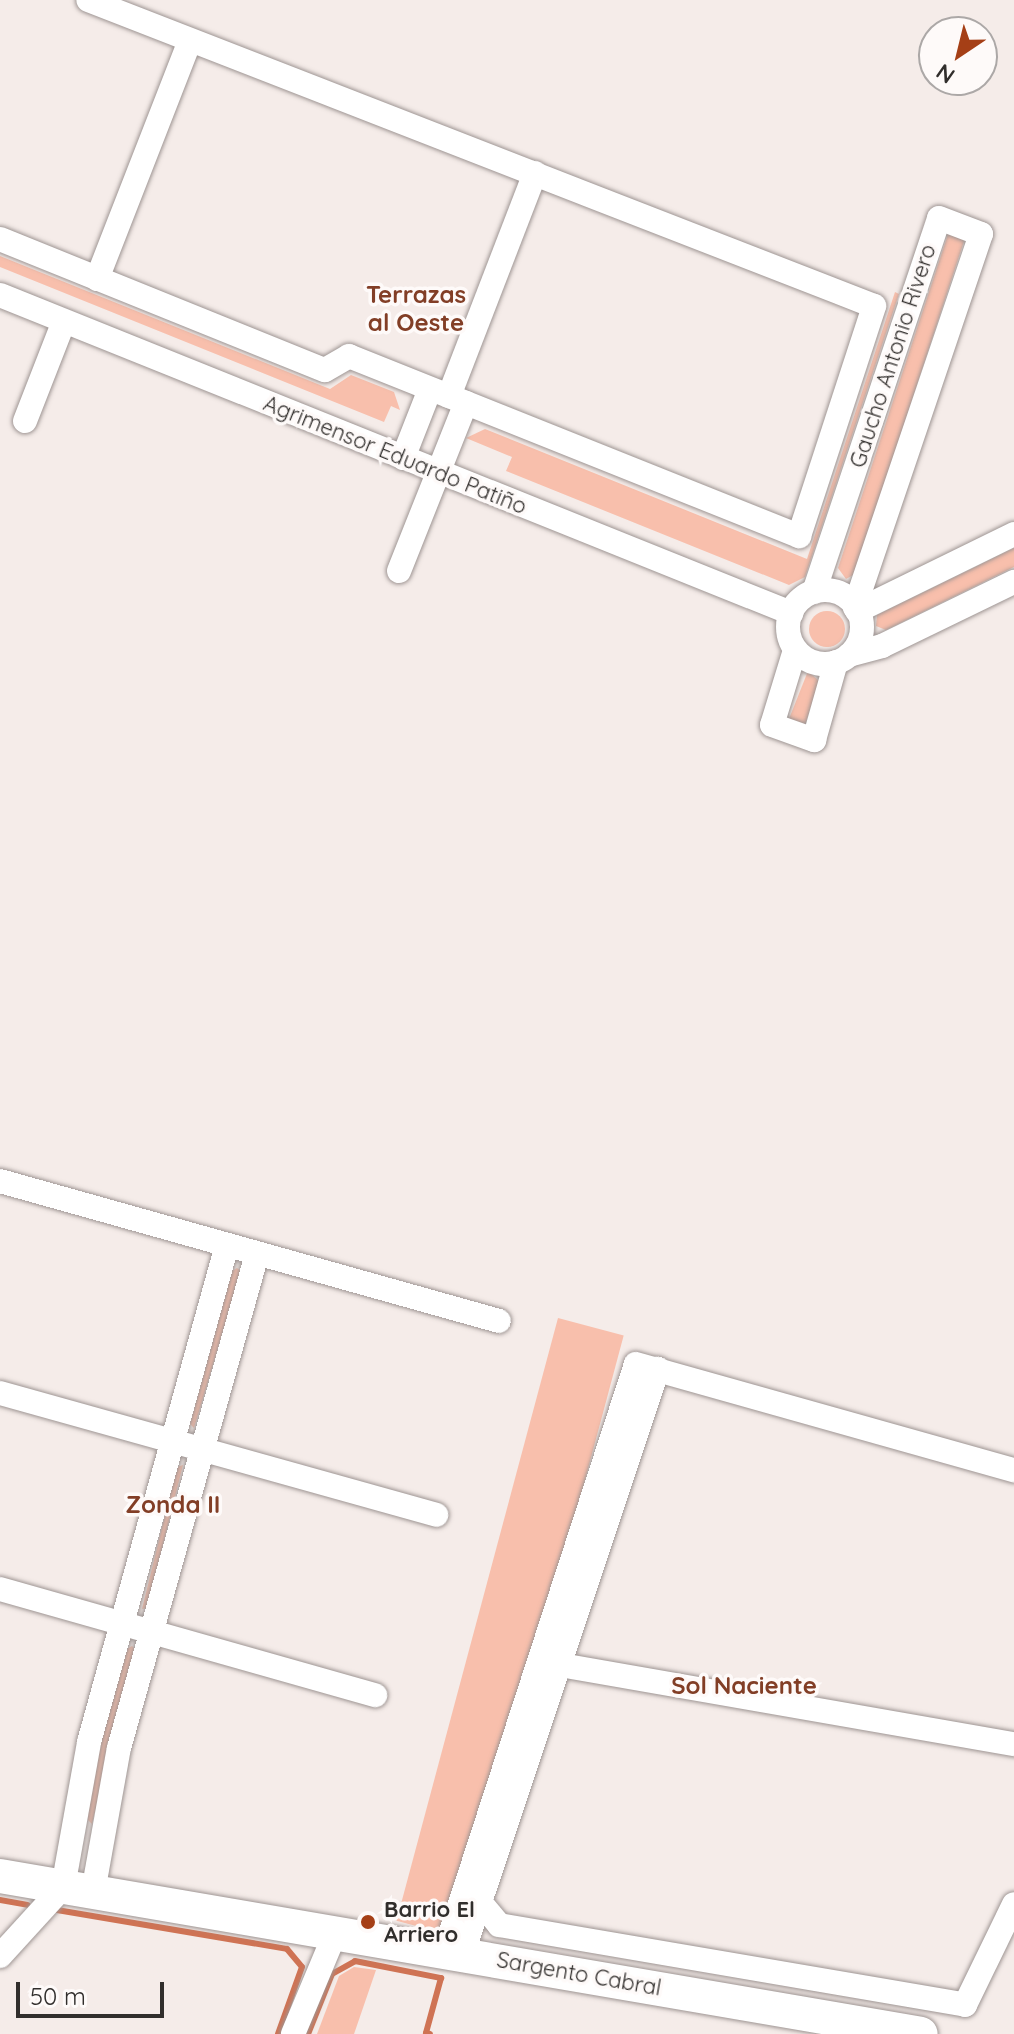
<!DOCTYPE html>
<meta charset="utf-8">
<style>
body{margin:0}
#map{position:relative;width:1014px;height:2034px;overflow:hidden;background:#f5ece9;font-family:Quicksand,sans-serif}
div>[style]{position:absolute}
.green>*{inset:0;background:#f8bfac;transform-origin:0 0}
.round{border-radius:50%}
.stream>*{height:6px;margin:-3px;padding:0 3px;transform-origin:3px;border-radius:3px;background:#cf7354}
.roads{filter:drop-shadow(0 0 2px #9e9593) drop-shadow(0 0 2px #9e9593)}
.street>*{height:24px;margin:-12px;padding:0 12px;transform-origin:12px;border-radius:12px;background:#fff}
.street>.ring{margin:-12px;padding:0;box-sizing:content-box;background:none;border:24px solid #fff;border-radius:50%}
.secondary>*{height:34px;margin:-17px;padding:0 17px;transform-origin:17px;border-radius:17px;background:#fff}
.dots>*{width:22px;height:22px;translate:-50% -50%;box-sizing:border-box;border:4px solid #fefaf9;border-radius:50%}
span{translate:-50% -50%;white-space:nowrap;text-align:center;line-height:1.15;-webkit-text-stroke:7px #fefaf9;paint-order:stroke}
.street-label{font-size:22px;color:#312e2c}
.poi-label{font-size:22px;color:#312e2c;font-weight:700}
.left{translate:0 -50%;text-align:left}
.neighbourhood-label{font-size:24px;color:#823e26;font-weight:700}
.north{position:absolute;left:918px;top:16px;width:80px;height:80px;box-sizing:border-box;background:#fefaf9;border:2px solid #aca8a7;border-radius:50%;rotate:215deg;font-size:22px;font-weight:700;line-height:32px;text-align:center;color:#312e2c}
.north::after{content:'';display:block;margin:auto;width:28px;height:36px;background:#a53f16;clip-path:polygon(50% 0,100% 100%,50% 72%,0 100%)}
.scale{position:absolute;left:16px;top:1982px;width:148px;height:36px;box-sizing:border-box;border:4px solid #312e2c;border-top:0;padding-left:10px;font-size:24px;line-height:28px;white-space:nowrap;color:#312e2c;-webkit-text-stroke:6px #fefaf9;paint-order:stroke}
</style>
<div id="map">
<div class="green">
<i style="clip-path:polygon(953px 219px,969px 226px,855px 574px,846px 579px,838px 568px)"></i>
<i style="clip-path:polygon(0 256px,330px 389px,351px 375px,394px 392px,400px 410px,391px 406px,384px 422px,0 267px)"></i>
<i style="clip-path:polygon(895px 292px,899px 294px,805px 577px,789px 585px,506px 471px,512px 457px,466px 438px,485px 429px,807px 559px)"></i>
<i style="clip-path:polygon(1014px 548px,1014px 567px,886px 630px,876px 626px,877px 615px)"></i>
<i class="round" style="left:809px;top:611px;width:36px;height:36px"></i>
<i style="clip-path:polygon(808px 671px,819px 681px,800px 741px,783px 734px)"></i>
<i style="clip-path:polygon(237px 1268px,241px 1271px,194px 1428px,190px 1424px,232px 1271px)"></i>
<i style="left:558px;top:1318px;width:68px;height:624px;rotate:15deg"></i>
<i style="clip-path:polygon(183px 1465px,147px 1608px,142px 1609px,177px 1467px)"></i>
<i style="clip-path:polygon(132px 1646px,135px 1649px,92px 1824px,87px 1819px,100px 1744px,127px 1649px)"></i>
<i style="clip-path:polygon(354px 1967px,376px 1970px,354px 2034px,317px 2034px,339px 1976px)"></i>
</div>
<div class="stream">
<i style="left:0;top:1900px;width:28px;rotate:10deg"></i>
<i style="left:57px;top:1910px;width:233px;rotate:9.6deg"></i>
<i style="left:287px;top:1949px;width:23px;rotate:50deg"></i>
<i style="left:302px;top:1967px;width:71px;rotate:109.7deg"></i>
<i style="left:308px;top:2034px;width:65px;rotate:-68.2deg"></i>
<i style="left:332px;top:1974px;width:26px;rotate:-29deg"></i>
<i style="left:355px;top:1961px;width:88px;rotate:11.2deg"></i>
<i style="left:441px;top:1978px;width:57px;rotate:105.3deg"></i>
<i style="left:426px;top:2033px;width:4px;rotate:14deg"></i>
</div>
<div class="roads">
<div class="street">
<i style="left:0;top:239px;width:350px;rotate:22deg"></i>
<i style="left:325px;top:370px;width:28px;rotate:-30deg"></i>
<i style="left:349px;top:356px;width:485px;rotate:21.8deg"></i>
<i style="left:799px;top:536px;width:242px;rotate:-71.9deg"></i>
<i style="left:874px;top:306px;width:843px;rotate:-158.73deg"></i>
<i style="left:97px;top:279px;width:256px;rotate:-68.7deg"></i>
<i style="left:0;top:295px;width:853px;rotate:21.9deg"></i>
<i style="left:449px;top:396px;width:239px;rotate:-68.9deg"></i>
<i style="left:25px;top:421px;width:107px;rotate:-68.7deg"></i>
<i style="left:403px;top:458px;width:74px;rotate:-68.6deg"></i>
<i style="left:399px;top:571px;width:181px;rotate:-68.3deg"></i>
<i class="ring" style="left:788px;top:590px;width:50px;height:50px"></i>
<i style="left:814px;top:592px;width:394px;rotate:-71.5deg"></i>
<i style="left:939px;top:218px;width:45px;rotate:20.9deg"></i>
<i style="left:981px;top:234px;width:394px;rotate:108.7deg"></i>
<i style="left:857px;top:611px;width:175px;rotate:-26.1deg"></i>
<i style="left:795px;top:650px;width:78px;rotate:107deg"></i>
<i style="left:772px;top:725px;width:45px;rotate:19.7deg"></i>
<i style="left:814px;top:740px;width:81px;rotate:-74.2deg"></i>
<i style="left:849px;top:655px;width:34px;rotate:-15deg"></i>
<i style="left:882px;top:646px;width:147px;rotate:-25.9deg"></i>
<i style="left:0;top:1181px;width:518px;rotate:15.67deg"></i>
<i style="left:0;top:1393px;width:453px;rotate:15.6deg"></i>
<i style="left:0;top:1589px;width:390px;rotate:15.8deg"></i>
<i style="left:543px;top:1662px;width:478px;rotate:9.9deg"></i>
<i style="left:93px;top:1892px;width:146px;rotate:-79.8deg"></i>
<i style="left:119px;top:1748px;width:513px;rotate:-74.39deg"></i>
<i style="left:480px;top:1902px;width:30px;rotate:50deg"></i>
<i style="left:499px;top:1925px;width:473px;rotate:9.7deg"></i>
<i style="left:965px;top:2005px;width:112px;rotate:-64.1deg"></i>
<i style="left:445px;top:1950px;width:616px;rotate:-71.95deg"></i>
<i style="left:636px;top:1364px;width:393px;rotate:15.7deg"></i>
<i style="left:463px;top:1953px;width:616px;rotate:-71.54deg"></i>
<i style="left:0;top:1956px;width:93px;rotate:-47.6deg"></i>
<i style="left:63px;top:1887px;width:147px;rotate:-79.8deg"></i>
<i style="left:89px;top:1742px;width:516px;rotate:-74.48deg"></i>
<i style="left:293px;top:2034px;width:112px;rotate:-67.3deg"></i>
</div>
<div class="secondary">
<i style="left:0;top:1876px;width:934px;rotate:9.73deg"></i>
</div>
</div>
<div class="dots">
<i style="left:368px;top:1922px;background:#a53f16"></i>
</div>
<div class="street-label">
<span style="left:893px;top:356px;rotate:-72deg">Gaucho Antonio Rivero</span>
<span style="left:395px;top:455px;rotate:22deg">Agrimensor Eduardo Patiño</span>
<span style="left:579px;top:1974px;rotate:10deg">Sargento Cabral</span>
</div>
<div class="poi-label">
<span class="left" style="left:384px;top:1922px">Barrio El<br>Arriero</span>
</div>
<div class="neighbourhood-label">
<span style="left:416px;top:309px">Terrazas<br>al Oeste</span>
<span style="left:173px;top:1505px">Zonda II</span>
<span style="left:744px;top:1686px">Sol Naciente</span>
</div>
<div class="north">N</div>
<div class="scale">50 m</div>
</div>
